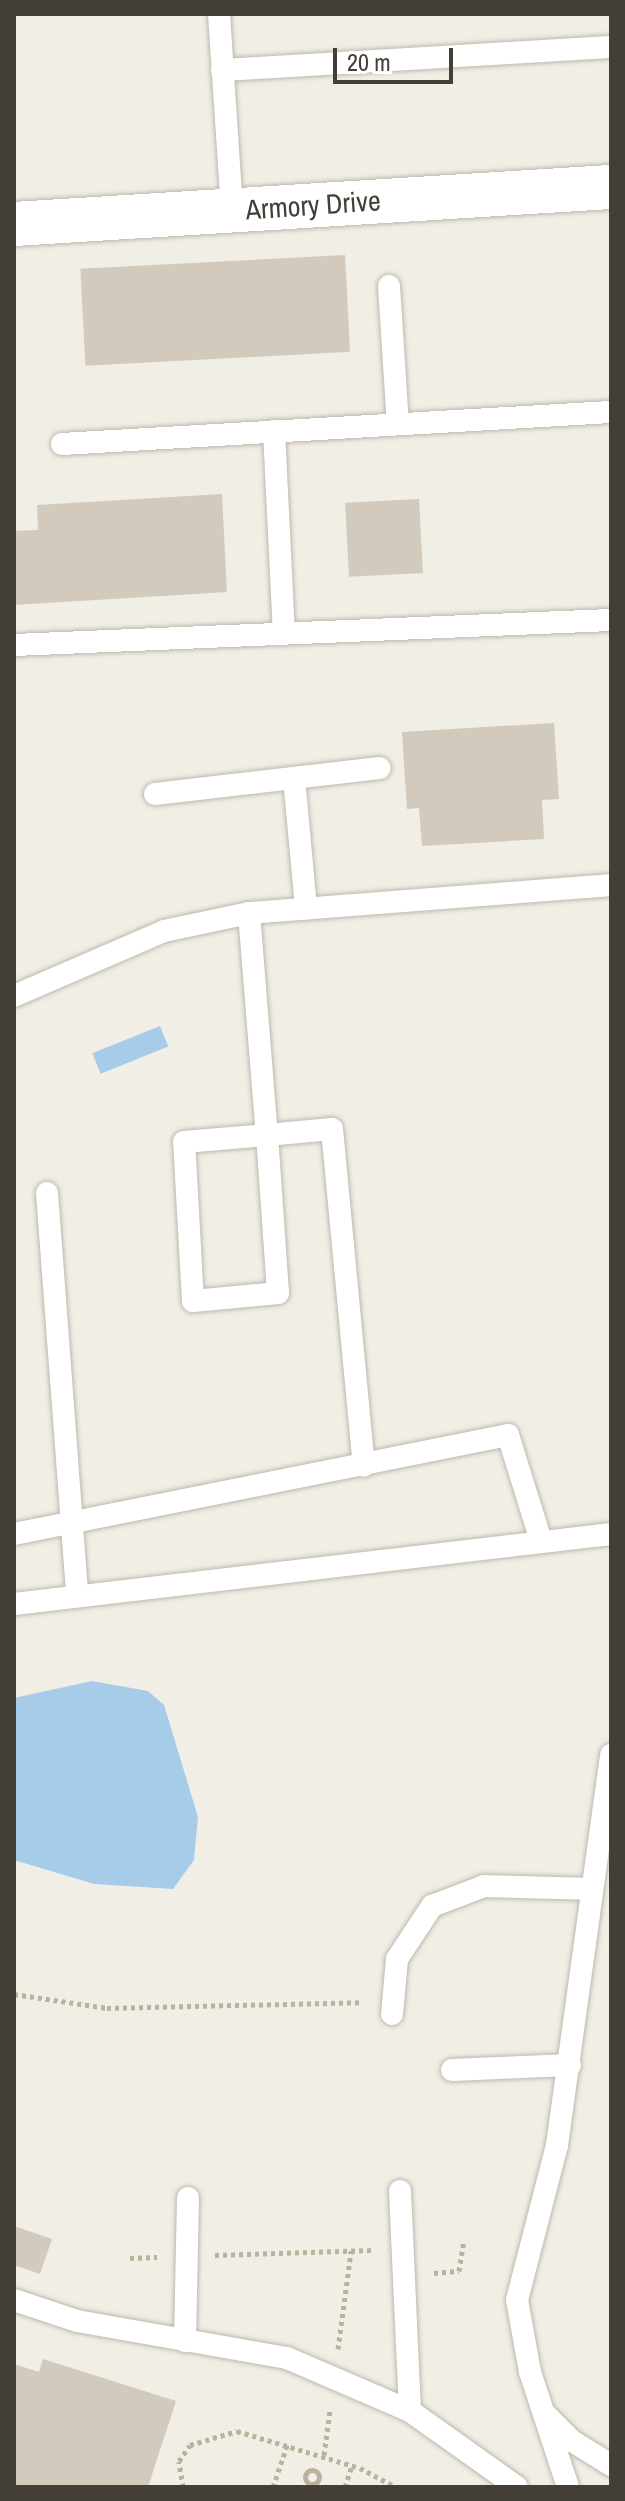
<!DOCTYPE html>
<style>
body{margin:0}
#map{position:relative;width:625px;height:2501px;overflow:hidden;background:#f1eee6;font-family:"Archivo Narrow",sans-serif}
div>[style]{position:absolute}
.water>*{inset:0;background:#a7cce9;transform-origin:0 0}
.building>*{inset:0;background:#d2cabc;transform-origin:0 0}
.path>*{height:5px;margin-top:-2.5px;transform-origin:0;background:repeating-linear-gradient(90deg,#bcb19c 0 4px,transparent 0 8px)}
.path>.ring{margin:-2.5px;padding:0;box-sizing:content-box;background:none;border:5px solid #bcb19c;border-radius:50%}
.roads{filter:drop-shadow(0 0 2px #bfb8ac) drop-shadow(0 0 2px #bfb8ac)}
.service>*{height:22px;margin:-11px;padding:0 11px;transform-origin:11px;border-radius:11px;background:#fff}
.tertiary>*{height:44px;margin:-22px;padding:0 22px;transform-origin:22px;border-radius:22px;background:#fff}
span{translate:-50% -50%;white-space:nowrap;text-align:center;line-height:1.15;-webkit-text-stroke:7px #fff;paint-order:stroke}
.street-label{font-size:28px;color:#433e36}
.frame{position:absolute;inset:0;border:16px solid #433e36;pointer-events:none}
.scale{position:absolute;left:333px;top:48px;width:120px;height:36px;box-sizing:border-box;border:4px solid #433e36;border-top:0;padding-left:10px;font-size:24px;line-height:28px;white-space:nowrap;color:#433e36;-webkit-text-stroke:6px #fff;paint-order:stroke}
</style>
<div id="map">
<div class="water">
<i style="left:160px;top:1026px;width:22px;height:73px;rotate:68deg"></i>
<i style="clip-path:polygon(92px 1681px,148px 1691px,164px 1705px,198px 1817px,194px 1860px,173px 1889px,94px 1884px,14px 1860px,14px 1698px)"></i>
</div>
<div class="building">
<i style="left:345px;top:255px;width:97px;height:265px;rotate:87deg"></i>
<i style="clip-path:polygon(222px 494px,227px 592px,14px 605px,14px 531px,38px 530px,37px 505px)"></i>
<i style="left:419px;top:499px;width:74px;height:74px;rotate:87deg"></i>
<i style="clip-path:polygon(554px 723px,559px 799px,542px 800px,544px 839px,422px 846px,419px 808px,407px 809px,402px 732px)"></i>
<i style="clip-path:polygon(14px 2226px,52px 2239px,40px 2274px,14px 2265px)"></i>
<i style="clip-path:polygon(43px 2359px,176px 2401px,148px 2487px,14px 2487px,14px 2364px,39px 2372px)"></i>
</div>
<div class="path">
<i style="left:14px;top:1994px;width:94px;rotate:8.6deg"></i>
<i style="left:107px;top:2008px;width:255px;rotate:-1.3deg"></i>
<i style="left:215px;top:2255px;width:158px;rotate:-1.8deg"></i>
<i style="left:130px;top:2258px;width:27px;rotate:-2deg"></i>
<i style="left:434px;top:2273px;width:25px;rotate:-5deg"></i>
<i style="left:459px;top:2271px;width:31px;rotate:-81deg"></i>
<i style="left:338px;top:2349px;width:99px;rotate:-82.4deg"></i>
<i style="left:324px;top:2455px;width:45px;rotate:-82.4deg"></i>
<i class="ring" style="left:305px;top:2470px;width:9px;height:9px"></i>
<i style="left:183px;top:2487px;width:26px;rotate:-99deg"></i>
<i style="left:179px;top:2461px;width:19px;rotate:-55deg"></i>
<i style="left:190px;top:2445px;width:49px;rotate:-16.6deg"></i>
<i style="left:237px;top:2431px;width:128px;rotate:16.7deg"></i>
<i style="left:360px;top:2468px;width:40px;rotate:28deg"></i>
<i style="left:273px;top:2487px;width:46px;rotate:-71.2deg"></i>
<i style="left:345px;top:2487px;width:23px;rotate:-72deg"></i>
</div>
<div class="roads">
<div class="service">
<i style="left:219px;top:14px;width:197px;rotate:86.2deg"></i>
<i style="left:222px;top:70px;width:390px;rotate:-3.4deg"></i>
<i style="left:389px;top:286px;width:138px;rotate:86.3deg"></i>
<i style="left:274px;top:431px;width:203px;rotate:87.2deg"></i>
<i style="left:62px;top:444px;width:550px;rotate:-3.34deg"></i>
<i style="left:14px;top:645px;width:598px;rotate:-2.4deg"></i>
<i style="left:294px;top:778px;width:131px;rotate:84.7deg"></i>
<i style="left:155px;top:794px;width:226px;rotate:-6.6deg"></i>
<i style="left:249px;top:913px;width:223px;rotate:85.4deg"></i>
<i style="left:267px;top:1135px;width:158px;rotate:86deg"></i>
<i style="left:278px;top:1293px;width:85px;rotate:174.6deg"></i>
<i style="left:193px;top:1301px;width:159px;rotate:-93.2deg"></i>
<i style="left:184px;top:1142px;width:83px;rotate:-4.8deg"></i>
<i style="left:267px;top:1135px;width:65px;rotate:-5.3deg"></i>
<i style="left:332px;top:1129px;width:338px;rotate:84.6deg"></i>
<i style="left:14px;top:996px;width:163px;rotate:-23.4deg"></i>
<i style="left:164px;top:931px;width:87px;rotate:-12deg"></i>
<i style="left:249px;top:913px;width:363px;rotate:-4.4deg"></i>
<i style="left:47px;top:1193px;width:404px;rotate:85.7deg"></i>
<i style="left:14px;top:1534px;width:504px;rotate:-11.33deg"></i>
<i style="left:508px;top:1435px;width:108px;rotate:72.7deg"></i>
<i style="left:14px;top:1604px;width:601px;rotate:-6.69deg"></i>
<i style="left:392px;top:2014px;width:55px;rotate:-84.8deg"></i>
<i style="left:397px;top:1959px;width:64px;rotate:-56.6deg"></i>
<i style="left:432px;top:1906px;width:56px;rotate:-21deg"></i>
<i style="left:484px;top:1886px;width:108px;rotate:1.6deg"></i>
<i style="left:452px;top:2070px;width:118px;rotate:-2.4deg"></i>
<i style="left:400px;top:2191px;width:220px;rotate:87.4deg"></i>
<i style="left:14px;top:2300px;width:66px;rotate:18.4deg"></i>
<i style="left:77px;top:2321px;width:213px;rotate:10deg"></i>
<i style="left:287px;top:2358px;width:134px;rotate:23.3deg"></i>
<i style="left:410px;top:2411px;width:131px;rotate:35.4deg"></i>
<i style="left:185px;top:2341px;width:143px;rotate:-88.8deg"></i>
<i style="left:546px;top:2415px;width:37px;rotate:45deg"></i>
<i style="left:572px;top:2441px;width:46px;rotate:31.6deg"></i>
<i style="left:568px;top:2487px;width:121px;rotate:-108.3deg"></i>
<i style="left:530px;top:2372px;width:73px;rotate:-100.2deg"></i>
<i style="left:517px;top:2300px;width:160px;rotate:-75.5deg"></i>
<i style="left:557px;top:2145px;width:394px;rotate:-82.1deg"></i>
</div>
<div class="tertiary">
<i style="left:14px;top:224px;width:598px;rotate:-3.55deg"></i>
</div>
</div>
<div class="street-label">
<span style="left:313px;top:205px;rotate:-4deg">Armory Drive</span>
</div>
<div class="frame"></div>
<div class="scale">20 m</div>
</div>
